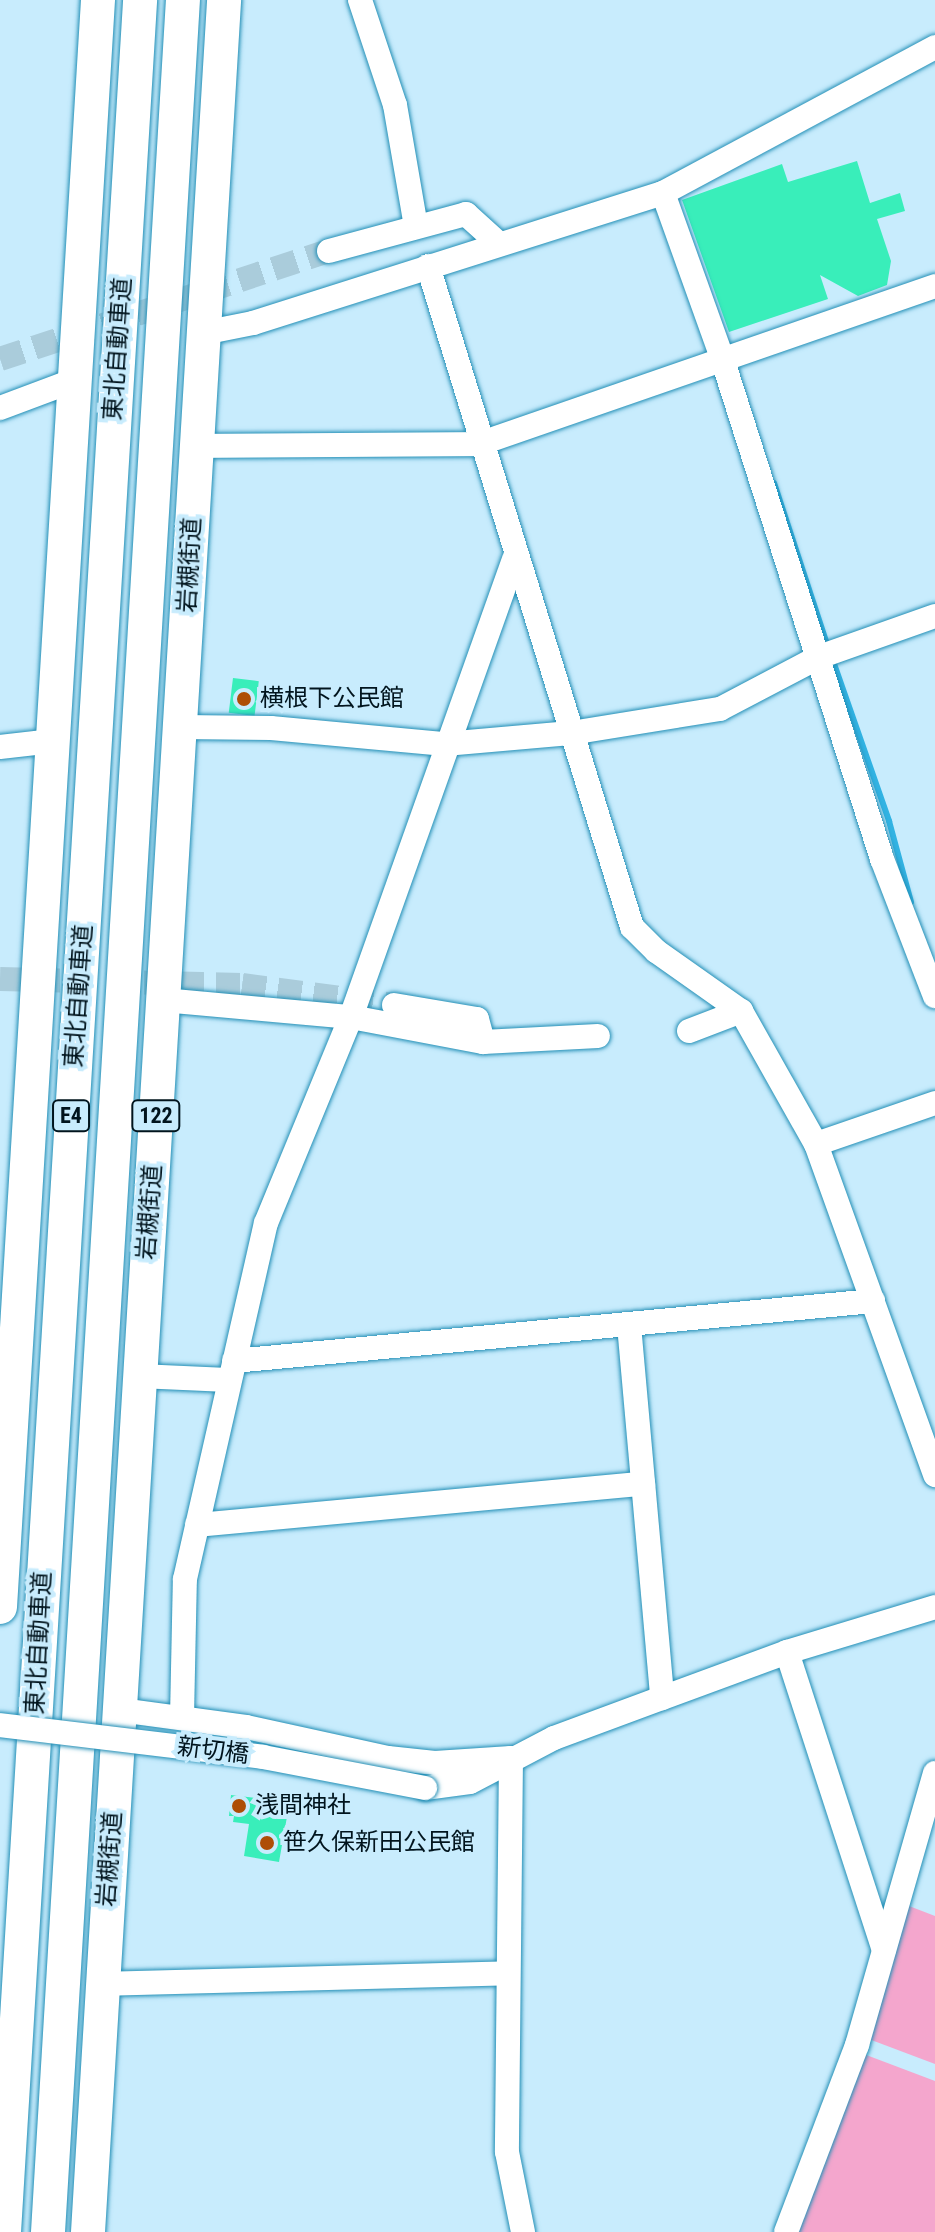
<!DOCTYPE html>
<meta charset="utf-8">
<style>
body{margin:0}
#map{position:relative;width:935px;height:2232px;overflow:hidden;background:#c8ecfd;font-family:"Roboto Condensed","Noto Sans JP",sans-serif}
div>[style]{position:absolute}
.green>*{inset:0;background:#f4a6cd}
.stream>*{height:6px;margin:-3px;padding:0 3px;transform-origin:3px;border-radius:3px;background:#32b3e3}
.building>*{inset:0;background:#39eeba;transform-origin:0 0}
.minor-tunnel>*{height:24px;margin-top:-12px;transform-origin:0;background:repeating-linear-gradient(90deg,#aaccdb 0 24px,transparent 0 36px)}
.roads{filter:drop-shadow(0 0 2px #238fb6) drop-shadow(0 0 2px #238fb6)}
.minor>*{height:24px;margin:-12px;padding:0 12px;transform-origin:12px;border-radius:12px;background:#fff}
.highway>*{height:34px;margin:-17px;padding:0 17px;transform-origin:17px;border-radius:17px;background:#fff}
.bridges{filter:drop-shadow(0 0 2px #238fb6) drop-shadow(0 0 2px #238fb6)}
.minor-bridge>*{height:24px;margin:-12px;padding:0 12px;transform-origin:12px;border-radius:12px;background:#fff}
.dots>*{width:22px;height:22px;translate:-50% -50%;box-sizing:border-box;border:4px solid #c8ecfd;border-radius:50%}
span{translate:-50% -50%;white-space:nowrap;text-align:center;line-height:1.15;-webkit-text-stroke:8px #c8ecfd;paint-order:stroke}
.shield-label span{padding:2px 6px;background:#c8ecfd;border:2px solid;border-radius:6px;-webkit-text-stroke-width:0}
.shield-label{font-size:22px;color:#01141d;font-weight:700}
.street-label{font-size:24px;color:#01141d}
.poi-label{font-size:24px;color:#01141d}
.left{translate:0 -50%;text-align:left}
</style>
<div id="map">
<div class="green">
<i style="clip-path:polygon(909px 1906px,935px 1916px,935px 2064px,866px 2038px)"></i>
<i style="clip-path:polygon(861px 2053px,935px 2081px,935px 2232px,795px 2232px)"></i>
</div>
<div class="stream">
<i style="left:774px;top:483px;width:173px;rotate:71.8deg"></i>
<i style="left:832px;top:658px;width:173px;rotate:70.7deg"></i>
<i style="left:889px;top:821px;width:84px;rotate:74.8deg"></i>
</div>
<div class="building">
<i style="clip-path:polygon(857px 161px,870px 203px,900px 193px,905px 211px,877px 219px,891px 261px,887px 285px,858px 296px,820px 275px,828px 299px,729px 332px,682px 200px,782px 164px,788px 182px)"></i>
<i style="left:233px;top:678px;width:26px;height:35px;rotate:7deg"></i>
<i style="clip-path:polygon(266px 1789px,291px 1794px,279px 1862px,244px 1856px,249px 1824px,233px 1822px,234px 1816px,229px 1816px,231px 1795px,264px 1799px)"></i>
</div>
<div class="minor-tunnel">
<i style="left:0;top:359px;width:346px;rotate:-18.2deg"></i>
<i style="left:0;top:979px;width:242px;rotate:1.4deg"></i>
<i style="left:242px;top:985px;width:153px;rotate:7.5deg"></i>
</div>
<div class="roads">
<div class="minor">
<i style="left:360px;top:0;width:111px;rotate:71.6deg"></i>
<i style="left:395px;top:105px;width:123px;rotate:80.2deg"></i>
<i style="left:663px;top:193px;width:175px;rotate:70.3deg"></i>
<i style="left:722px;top:358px;width:526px;rotate:72.29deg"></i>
<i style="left:882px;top:859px;width:147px;rotate:68.9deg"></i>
<i style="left:329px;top:251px;width:142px;rotate:-15.1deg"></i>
<i style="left:466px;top:214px;width:42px;rotate:42.1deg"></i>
<i style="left:428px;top:266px;width:692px;rotate:72.85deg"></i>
<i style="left:632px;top:927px;width:34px;rotate:45deg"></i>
<i style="left:656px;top:951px;width:104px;rotate:35.2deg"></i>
<i style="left:741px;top:1011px;width:153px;rotate:60.6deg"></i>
<i style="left:816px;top:1144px;width:352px;rotate:70.2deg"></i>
<i style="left:203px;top:333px;width:51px;rotate:-11.3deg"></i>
<i style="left:253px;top:323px;width:430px;rotate:-17.6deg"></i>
<i style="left:663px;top:193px;width:309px;rotate:-28.2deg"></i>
<i style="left:0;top:408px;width:80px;rotate:-20.5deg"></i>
<i style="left:197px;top:446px;width:282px;rotate:-0.4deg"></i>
<i style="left:479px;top:444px;width:483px;rotate:-19.1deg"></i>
<i style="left:181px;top:727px;width:90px;rotate:0.6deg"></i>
<i style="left:271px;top:728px;width:175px;rotate:5.3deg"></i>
<i style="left:445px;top:744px;width:126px;rotate:-5deg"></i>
<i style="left:571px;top:733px;width:151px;rotate:-9.2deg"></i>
<i style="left:720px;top:709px;width:112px;rotate:-27.7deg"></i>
<i style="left:819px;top:657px;width:123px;rotate:-19.5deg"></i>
<i style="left:0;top:747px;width:53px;rotate:-6.5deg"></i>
<i style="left:163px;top:1000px;width:189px;rotate:5.2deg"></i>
<i style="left:351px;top:1017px;width:134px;rotate:10.7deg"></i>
<i style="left:483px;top:1042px;width:115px;rotate:-3deg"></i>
<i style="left:394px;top:1005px;width:84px;rotate:9.6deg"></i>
<i style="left:477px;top:1019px;width:24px;rotate:75deg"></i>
<i style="left:689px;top:1031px;width:56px;rotate:-21deg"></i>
<i style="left:816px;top:1144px;width:126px;rotate:-19deg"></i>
<i style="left:629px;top:1325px;width:374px;rotate:84.9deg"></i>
<i style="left:234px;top:1361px;width:642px;rotate:-5.36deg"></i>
<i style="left:140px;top:1376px;width:87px;rotate:2.6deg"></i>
<i style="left:197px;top:1525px;width:448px;rotate:-5.3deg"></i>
<i style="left:787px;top:1652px;width:313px;rotate:72deg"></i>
<i style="left:120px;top:1710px;width:127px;rotate:7.7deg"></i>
<i style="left:246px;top:1727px;width:145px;rotate:12.3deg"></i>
<i style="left:388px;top:1758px;width:47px;rotate:6.1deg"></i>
<i style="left:435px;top:1763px;width:76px;rotate:-3.8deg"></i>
<i style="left:511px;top:1758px;width:394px;rotate:90.6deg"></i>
<i style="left:507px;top:2152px;width:82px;rotate:78.7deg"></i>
<i style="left:182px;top:1717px;width:138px;rotate:-88.8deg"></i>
<i style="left:185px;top:1579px;width:365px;rotate:-77.2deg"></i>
<i style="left:266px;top:1223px;width:223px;rotate:-67.6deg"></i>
<i style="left:351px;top:1017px;width:486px;rotate:-70.4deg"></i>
<i style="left:425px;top:1788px;width:45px;rotate:-7.6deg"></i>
<i style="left:470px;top:1782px;width:95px;rotate:-27.6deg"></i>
<i style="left:554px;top:1738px;width:115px;rotate:-20.3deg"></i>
<i style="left:662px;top:1698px;width:133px;rotate:-20.2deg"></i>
<i style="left:787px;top:1652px;width:155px;rotate:-16.9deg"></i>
<i style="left:101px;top:1984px;width:407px;rotate:-1.5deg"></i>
<i style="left:786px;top:2232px;width:200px;rotate:-69.2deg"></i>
<i style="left:857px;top:2045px;width:283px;rotate:-74deg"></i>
</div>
<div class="highway">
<i style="left:0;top:1607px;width:1610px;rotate:-86.51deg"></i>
<i style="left:4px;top:2232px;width:2236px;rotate:-86.51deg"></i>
<i style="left:48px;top:2232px;width:2236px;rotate:-86.54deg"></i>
<i style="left:88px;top:2232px;width:2236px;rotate:-86.51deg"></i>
</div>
</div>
<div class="bridges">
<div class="minor-bridge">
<i style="left:0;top:1725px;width:265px;rotate:6.9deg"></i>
<i style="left:263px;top:1757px;width:165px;rotate:10.8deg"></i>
</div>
</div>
<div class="dots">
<i style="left:244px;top:699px;background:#ae4e06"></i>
<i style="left:239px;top:1806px;background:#ae4e06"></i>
<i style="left:267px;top:1843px;background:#ae4e06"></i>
</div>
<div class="shield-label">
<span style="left:71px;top:1116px">E4</span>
<span style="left:156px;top:1116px">122</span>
</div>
<div class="street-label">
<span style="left:118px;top:349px;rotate:-86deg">東北自動車道</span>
<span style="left:190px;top:565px;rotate:-87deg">岩槻街道</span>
<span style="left:79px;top:996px;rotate:-86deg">東北自動車道</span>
<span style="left:150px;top:1212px;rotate:-86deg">岩槻街道</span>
<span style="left:39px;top:1643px;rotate:-87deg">東北自動車道</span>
<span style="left:213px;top:1751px;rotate:7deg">新切橋</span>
<span style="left:110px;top:1859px;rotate:-86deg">岩槻街道</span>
</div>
<div class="poi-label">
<span class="left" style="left:260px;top:699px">横根下公民館</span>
<span class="left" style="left:255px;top:1806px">浅間神社</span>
<span class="left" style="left:283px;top:1843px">笹久保新田公民館</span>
</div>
</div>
